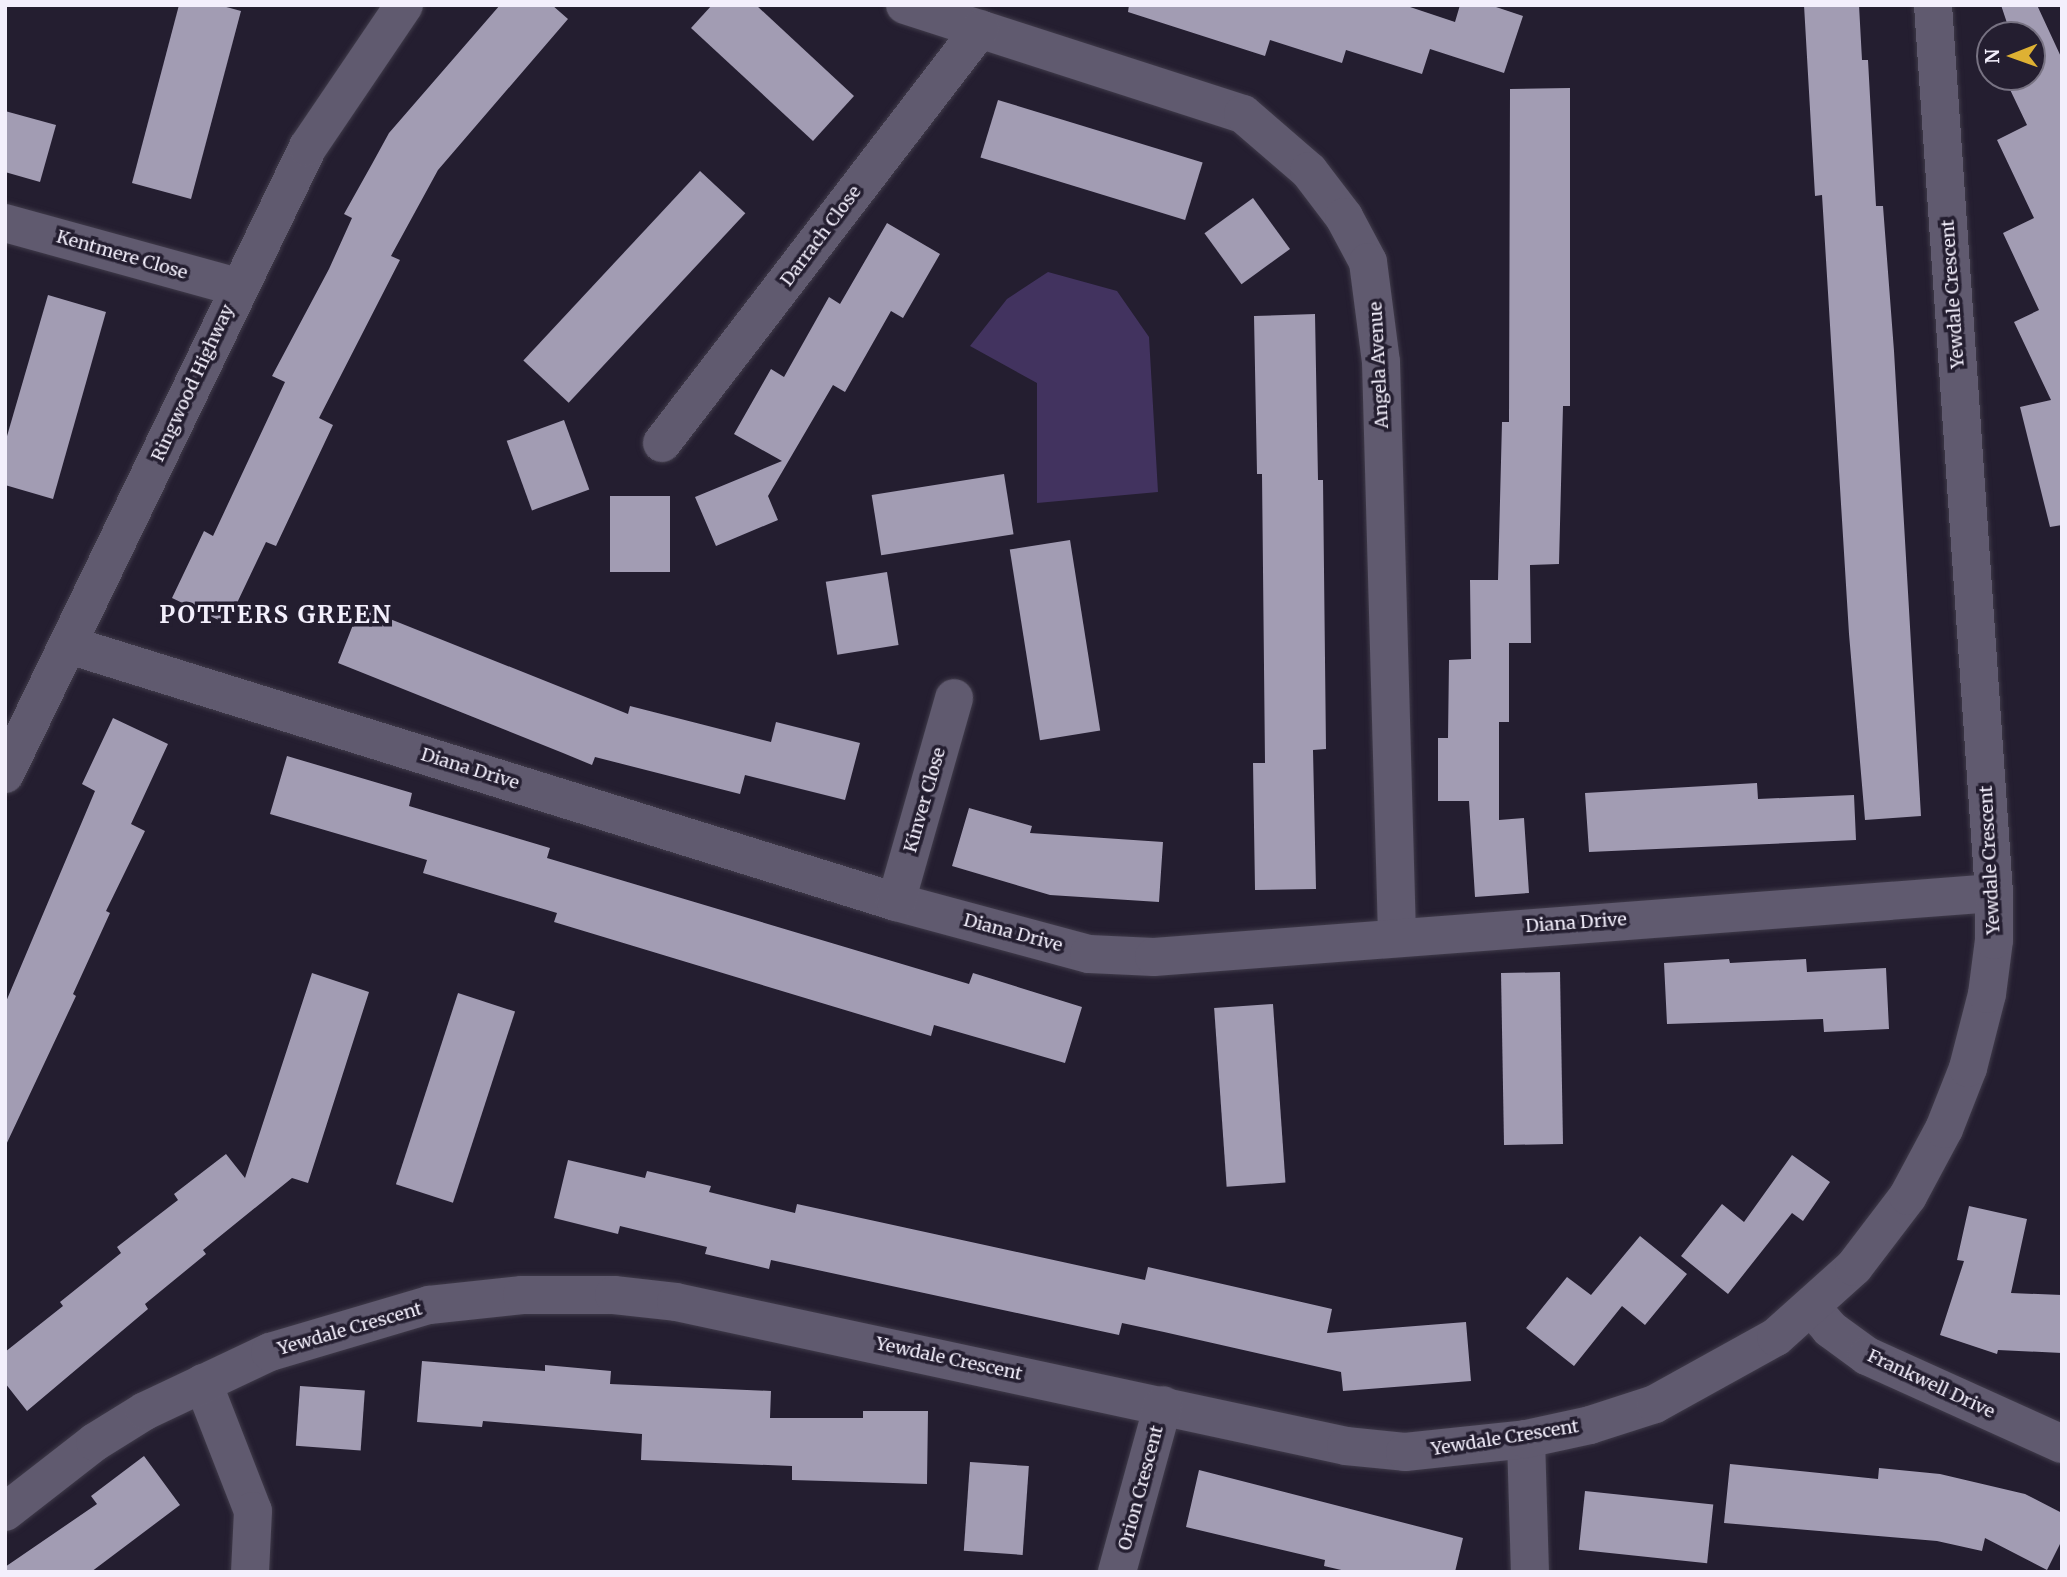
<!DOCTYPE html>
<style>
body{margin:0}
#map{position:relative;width:2067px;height:1577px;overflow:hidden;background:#241e30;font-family:Merriweather,serif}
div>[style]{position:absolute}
.green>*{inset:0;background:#42335f}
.building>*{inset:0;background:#a29cb3;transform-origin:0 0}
.roads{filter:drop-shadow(0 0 2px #403b4a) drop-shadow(0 0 2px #403b4a)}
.minor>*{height:38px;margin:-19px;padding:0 19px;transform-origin:19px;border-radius:19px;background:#605a6f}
span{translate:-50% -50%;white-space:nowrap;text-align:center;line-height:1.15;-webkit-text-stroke:7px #241e30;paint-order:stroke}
.street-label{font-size:18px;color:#f3effc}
.district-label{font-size:24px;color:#f3effc;font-weight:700;letter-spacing:2px}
.frame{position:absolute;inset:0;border:7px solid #f3effc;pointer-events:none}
.north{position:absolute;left:1976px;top:21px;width:70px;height:70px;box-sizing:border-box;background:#241e30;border:2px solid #777282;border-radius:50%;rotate:269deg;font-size:19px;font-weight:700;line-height:28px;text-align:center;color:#f3effc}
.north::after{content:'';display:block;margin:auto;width:24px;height:32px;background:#deb133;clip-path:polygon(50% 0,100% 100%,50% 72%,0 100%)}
</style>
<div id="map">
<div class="green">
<i style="clip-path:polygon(1048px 272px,1117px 291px,1149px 337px,1158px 492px,1037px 503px,1037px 383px,970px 346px,1007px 299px)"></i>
</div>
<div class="building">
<i style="clip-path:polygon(179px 5px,219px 5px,241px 11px,191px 199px,132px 183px)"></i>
<i style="clip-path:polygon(500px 5px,552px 5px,568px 19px,438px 170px,391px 256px,400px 260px,319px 418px,333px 425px,276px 546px,266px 542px,227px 624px,172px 598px,204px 531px,213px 536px,285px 382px,272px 376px,329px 269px,352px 218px,344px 214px,372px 164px,389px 133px)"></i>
<i style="clip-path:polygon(712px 5px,756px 5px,854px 96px,813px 141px,691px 28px)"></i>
<i style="clip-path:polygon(1129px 5px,1404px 5px,1455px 22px,1460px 5px,1490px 5px,1523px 16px,1504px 73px,1430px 49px,1422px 74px,1346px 50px,1342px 63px,1270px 40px,1265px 56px,1128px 12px)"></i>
<i style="clip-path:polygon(1804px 5px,1859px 5px,1862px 60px,1868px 60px,1876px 206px,1883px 206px,1894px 351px,1921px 816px,1865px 820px,1849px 634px,1822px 195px,1815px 196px)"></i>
<i style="clip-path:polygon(2001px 5px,2037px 5px,2062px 59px,2062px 525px,2050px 527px,2020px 407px,2051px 400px,2014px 322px,2039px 310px,2003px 233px,2034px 218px,1997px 140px,2027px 125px,2004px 77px,2032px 77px,2032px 35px,2011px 35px)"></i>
<i style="clip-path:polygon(1570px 88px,1570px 406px,1563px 406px,1559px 564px,1530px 565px,1531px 643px,1509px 643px,1509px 722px,1499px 722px,1499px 820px,1524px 818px,1529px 893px,1475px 897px,1469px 801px,1438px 801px,1438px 738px,1448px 738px,1449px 660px,1471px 659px,1470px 580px,1498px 580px,1502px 422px,1509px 422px,1510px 89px)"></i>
<i style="left:998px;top:100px;width:214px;height:60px;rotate:17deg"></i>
<i style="clip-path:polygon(5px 111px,56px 125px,40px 182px,5px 172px)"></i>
<i style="left:700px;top:171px;width:62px;height:259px;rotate:43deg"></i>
<i style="left:1253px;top:198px;width:63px;height:60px;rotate:54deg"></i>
<i style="clip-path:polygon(887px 223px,940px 254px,903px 318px,891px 311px,845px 392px,833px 385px,768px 496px,778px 520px,716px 546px,695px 497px,782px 461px,734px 434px,771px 369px,784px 377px,829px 297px,840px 304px)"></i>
<i style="clip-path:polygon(48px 295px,106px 312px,53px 499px,5px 485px,5px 443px)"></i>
<i style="clip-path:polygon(1315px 314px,1318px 480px,1323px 480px,1326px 749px,1313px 750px,1316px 889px,1255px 890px,1253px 763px,1265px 763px,1262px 474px,1257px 474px,1254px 316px)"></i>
<i style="left:564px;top:420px;width:74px;height:61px;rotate:70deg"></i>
<i style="left:1004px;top:474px;width:61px;height:134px;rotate:81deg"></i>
<i style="left:610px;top:496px;width:60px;height:76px"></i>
<i style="left:1070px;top:540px;width:193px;height:61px;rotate:81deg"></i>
<i style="left:887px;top:572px;width:74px;height:62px;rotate:81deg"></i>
<i style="clip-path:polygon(360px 607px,628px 714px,630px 706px,771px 742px,776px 722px,860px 743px,845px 800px,745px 775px,740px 794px,595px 757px,592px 765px,563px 753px,338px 663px)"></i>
<i style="clip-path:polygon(113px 718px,168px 744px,131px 824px,145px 831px,106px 911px,110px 913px,73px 994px,76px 996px,5px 1147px,5px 1004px,95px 791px,82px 784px)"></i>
<i style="clip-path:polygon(287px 756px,412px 793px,409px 806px,550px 848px,547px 858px,969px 984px,973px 973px,1082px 1007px,1065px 1063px,934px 1025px,931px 1036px,554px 922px,557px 913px,423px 873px,427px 860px,270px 814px)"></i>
<i style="clip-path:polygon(1757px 783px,1758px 799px,1854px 795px,1856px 840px,1589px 852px,1585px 793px)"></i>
<i style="clip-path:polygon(969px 808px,1032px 826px,1030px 833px,1163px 842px,1159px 902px,1050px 895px,952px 866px)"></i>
<i style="clip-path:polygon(1729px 959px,1730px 963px,1806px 959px,1807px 972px,1886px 968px,1889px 1029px,1824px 1032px,1823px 1019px,1667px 1024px,1664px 963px)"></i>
<i style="left:1560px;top:972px;width:172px;height:59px;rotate:89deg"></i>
<i style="clip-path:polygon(312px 973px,369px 992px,308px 1183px,292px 1178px,203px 1250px,206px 1254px,145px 1304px,148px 1309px,27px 1411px,5px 1383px,5px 1352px,63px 1306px,60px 1302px,121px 1253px,117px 1247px,178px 1200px,174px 1194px,226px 1154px,245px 1178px)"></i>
<i style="left:458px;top:993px;width:60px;height:201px;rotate:18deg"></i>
<i style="left:1273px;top:1004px;width:179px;height:59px;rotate:86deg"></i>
<i style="clip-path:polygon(1792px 1155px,1830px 1182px,1803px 1221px,1792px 1213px,1728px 1294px,1681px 1256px,1722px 1204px,1744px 1222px)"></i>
<i style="clip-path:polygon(568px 1160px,645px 1178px,647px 1171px,711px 1186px,709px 1192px,795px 1213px,797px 1204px,1145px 1280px,1148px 1267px,1332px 1309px,1327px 1333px,1466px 1322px,1471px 1381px,1343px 1391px,1341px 1372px,1164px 1332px,1122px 1323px,1119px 1335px,771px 1260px,769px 1269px,705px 1254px,707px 1247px,620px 1226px,618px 1234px,554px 1218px)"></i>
<i style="clip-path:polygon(1969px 1206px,2027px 1219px,2011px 1293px,2062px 1295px,2062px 1353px,1998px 1350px,1997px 1354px,1940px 1335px,1964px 1261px,1957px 1260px)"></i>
<i style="clip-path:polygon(1640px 1236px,1687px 1274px,1645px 1325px,1622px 1306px,1574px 1366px,1526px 1328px,1567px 1277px,1591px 1295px)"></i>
<i style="clip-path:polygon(422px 1361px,545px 1371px,545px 1365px,611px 1371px,610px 1384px,771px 1391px,770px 1418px,863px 1418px,863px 1411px,928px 1411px,927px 1484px,792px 1480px,792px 1466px,641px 1460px,642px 1434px,483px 1421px,482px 1427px,417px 1422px)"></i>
<i style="left:300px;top:1386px;width:65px;height:60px;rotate:4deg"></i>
<i style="clip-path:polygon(144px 1456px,180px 1505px,91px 1572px,5px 1572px,5px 1567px,97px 1504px,91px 1496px)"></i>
<i style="left:970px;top:1462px;width:59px;height:89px;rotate:4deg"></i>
<i style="clip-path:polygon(1730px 1464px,1878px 1479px,1879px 1468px,1940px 1474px,2025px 1494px,2062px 1513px,2062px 1540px,2047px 1570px,1985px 1538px,1982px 1551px,1937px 1541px,1724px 1523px)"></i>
<i style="clip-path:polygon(1199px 1470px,1463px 1538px,1455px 1572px,1350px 1572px,1324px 1566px,1325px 1560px,1186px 1527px)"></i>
<i style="left:1585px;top:1491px;width:129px;height:59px;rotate:6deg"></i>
</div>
<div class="roads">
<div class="minor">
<i style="left:905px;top:5px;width:355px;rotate:17.9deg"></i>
<i style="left:1243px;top:114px;width:87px;rotate:40.8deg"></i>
<i style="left:1309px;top:171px;width:58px;rotate:52.7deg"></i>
<i style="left:1344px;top:217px;width:51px;rotate:61.9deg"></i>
<i style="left:1368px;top:262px;width:101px;rotate:82.6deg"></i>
<i style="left:1381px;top:362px;width:573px;rotate:88.4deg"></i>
<i style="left:5px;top:223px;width:242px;rotate:15.4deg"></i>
<i style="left:662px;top:443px;width:522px;rotate:-52.47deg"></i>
<i style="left:69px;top:645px;width:866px;rotate:17.26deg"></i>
<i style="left:896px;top:902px;width:200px;rotate:15.1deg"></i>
<i style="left:1089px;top:954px;width:65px;rotate:2.6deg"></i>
<i style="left:1154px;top:957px;width:842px;rotate:-4.36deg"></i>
<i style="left:5px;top:774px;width:696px;rotate:-64.21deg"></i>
<i style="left:308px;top:147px;width:171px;rotate:-55.9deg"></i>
<i style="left:896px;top:902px;width:212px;rotate:-74.1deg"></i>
<i style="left:1812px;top:1308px;width:28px;rotate:49deg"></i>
<i style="left:1830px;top:1329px;width:46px;rotate:36.1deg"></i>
<i style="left:1867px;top:1356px;width:214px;rotate:24.3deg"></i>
<i style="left:203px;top:1383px;width:137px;rotate:68.7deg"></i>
<i style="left:253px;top:1511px;width:61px;rotate:92.8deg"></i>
<i style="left:1526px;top:1439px;width:133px;rotate:88.3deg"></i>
<i style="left:5px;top:1512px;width:114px;rotate:-37.9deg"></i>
<i style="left:95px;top:1442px;width:59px;rotate:-31.8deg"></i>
<i style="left:145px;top:1411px;width:138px;rotate:-25.3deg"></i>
<i style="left:270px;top:1352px;width:166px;rotate:-16.5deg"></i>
<i style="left:429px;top:1305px;width:94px;rotate:-6.1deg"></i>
<i style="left:522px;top:1295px;width:92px"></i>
<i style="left:614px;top:1295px;width:62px;rotate:6.4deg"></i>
<i style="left:676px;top:1302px;width:685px;rotate:12.13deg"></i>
<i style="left:1346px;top:1446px;width:59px;rotate:5.8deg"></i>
<i style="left:1405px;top:1452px;width:122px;rotate:-6.1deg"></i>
<i style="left:1526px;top:1439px;width:66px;rotate:-12.3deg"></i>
<i style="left:1590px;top:1425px;width:68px;rotate:-17.9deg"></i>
<i style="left:1655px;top:1404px;width:138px;rotate:-29deg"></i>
<i style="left:1776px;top:1337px;width:105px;rotate:-41.9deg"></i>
<i style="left:1854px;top:1267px;width:89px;rotate:-52.7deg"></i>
<i style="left:1908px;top:1196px;width:76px;rotate:-61.8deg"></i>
<i style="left:1944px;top:1129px;width:66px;rotate:-68.5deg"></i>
<i style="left:1968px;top:1068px;width:76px;rotate:-75.6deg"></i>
<i style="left:1987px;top:994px;width:54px;rotate:-82.6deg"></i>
<i style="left:1994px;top:940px;width:47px;rotate:-90deg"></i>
<i style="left:1994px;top:893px;width:890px;rotate:-93.93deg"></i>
<i style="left:1117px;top:1572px;width:173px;rotate:-74.6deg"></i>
</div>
</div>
<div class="street-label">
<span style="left:821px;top:236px;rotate:-53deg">Darrach Close</span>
<span style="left:122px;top:255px;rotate:16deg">Kentmere Close</span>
<span style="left:1953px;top:294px;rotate:-94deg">Yewdale Crescent</span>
<span style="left:1379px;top:365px;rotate:-93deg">Angela Avenue</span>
<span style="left:193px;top:383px;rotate:-65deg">Ringwood Highway</span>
<span style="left:470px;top:769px;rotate:17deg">Diana Drive</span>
<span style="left:925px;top:800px;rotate:-74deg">Kinver Close</span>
<span style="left:1990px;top:860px;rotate:-93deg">Yewdale Crescent</span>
<span style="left:1576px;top:923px;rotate:-4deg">Diana Drive</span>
<span style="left:1013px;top:933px;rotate:15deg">Diana Drive</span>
<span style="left:350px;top:1329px;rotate:-16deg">Yewdale Crescent</span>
<span style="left:949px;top:1359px;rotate:12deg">Yewdale Crescent</span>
<span style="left:1931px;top:1384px;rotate:25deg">Frankwell Drive</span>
<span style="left:1505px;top:1438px;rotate:-9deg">Yewdale Crescent</span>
<span style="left:1141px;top:1488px;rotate:-75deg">Orion Crescent</span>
</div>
<div class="district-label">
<span style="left:276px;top:615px">POTTERS GREEN</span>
</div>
<div class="frame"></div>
<div class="north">N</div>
</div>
